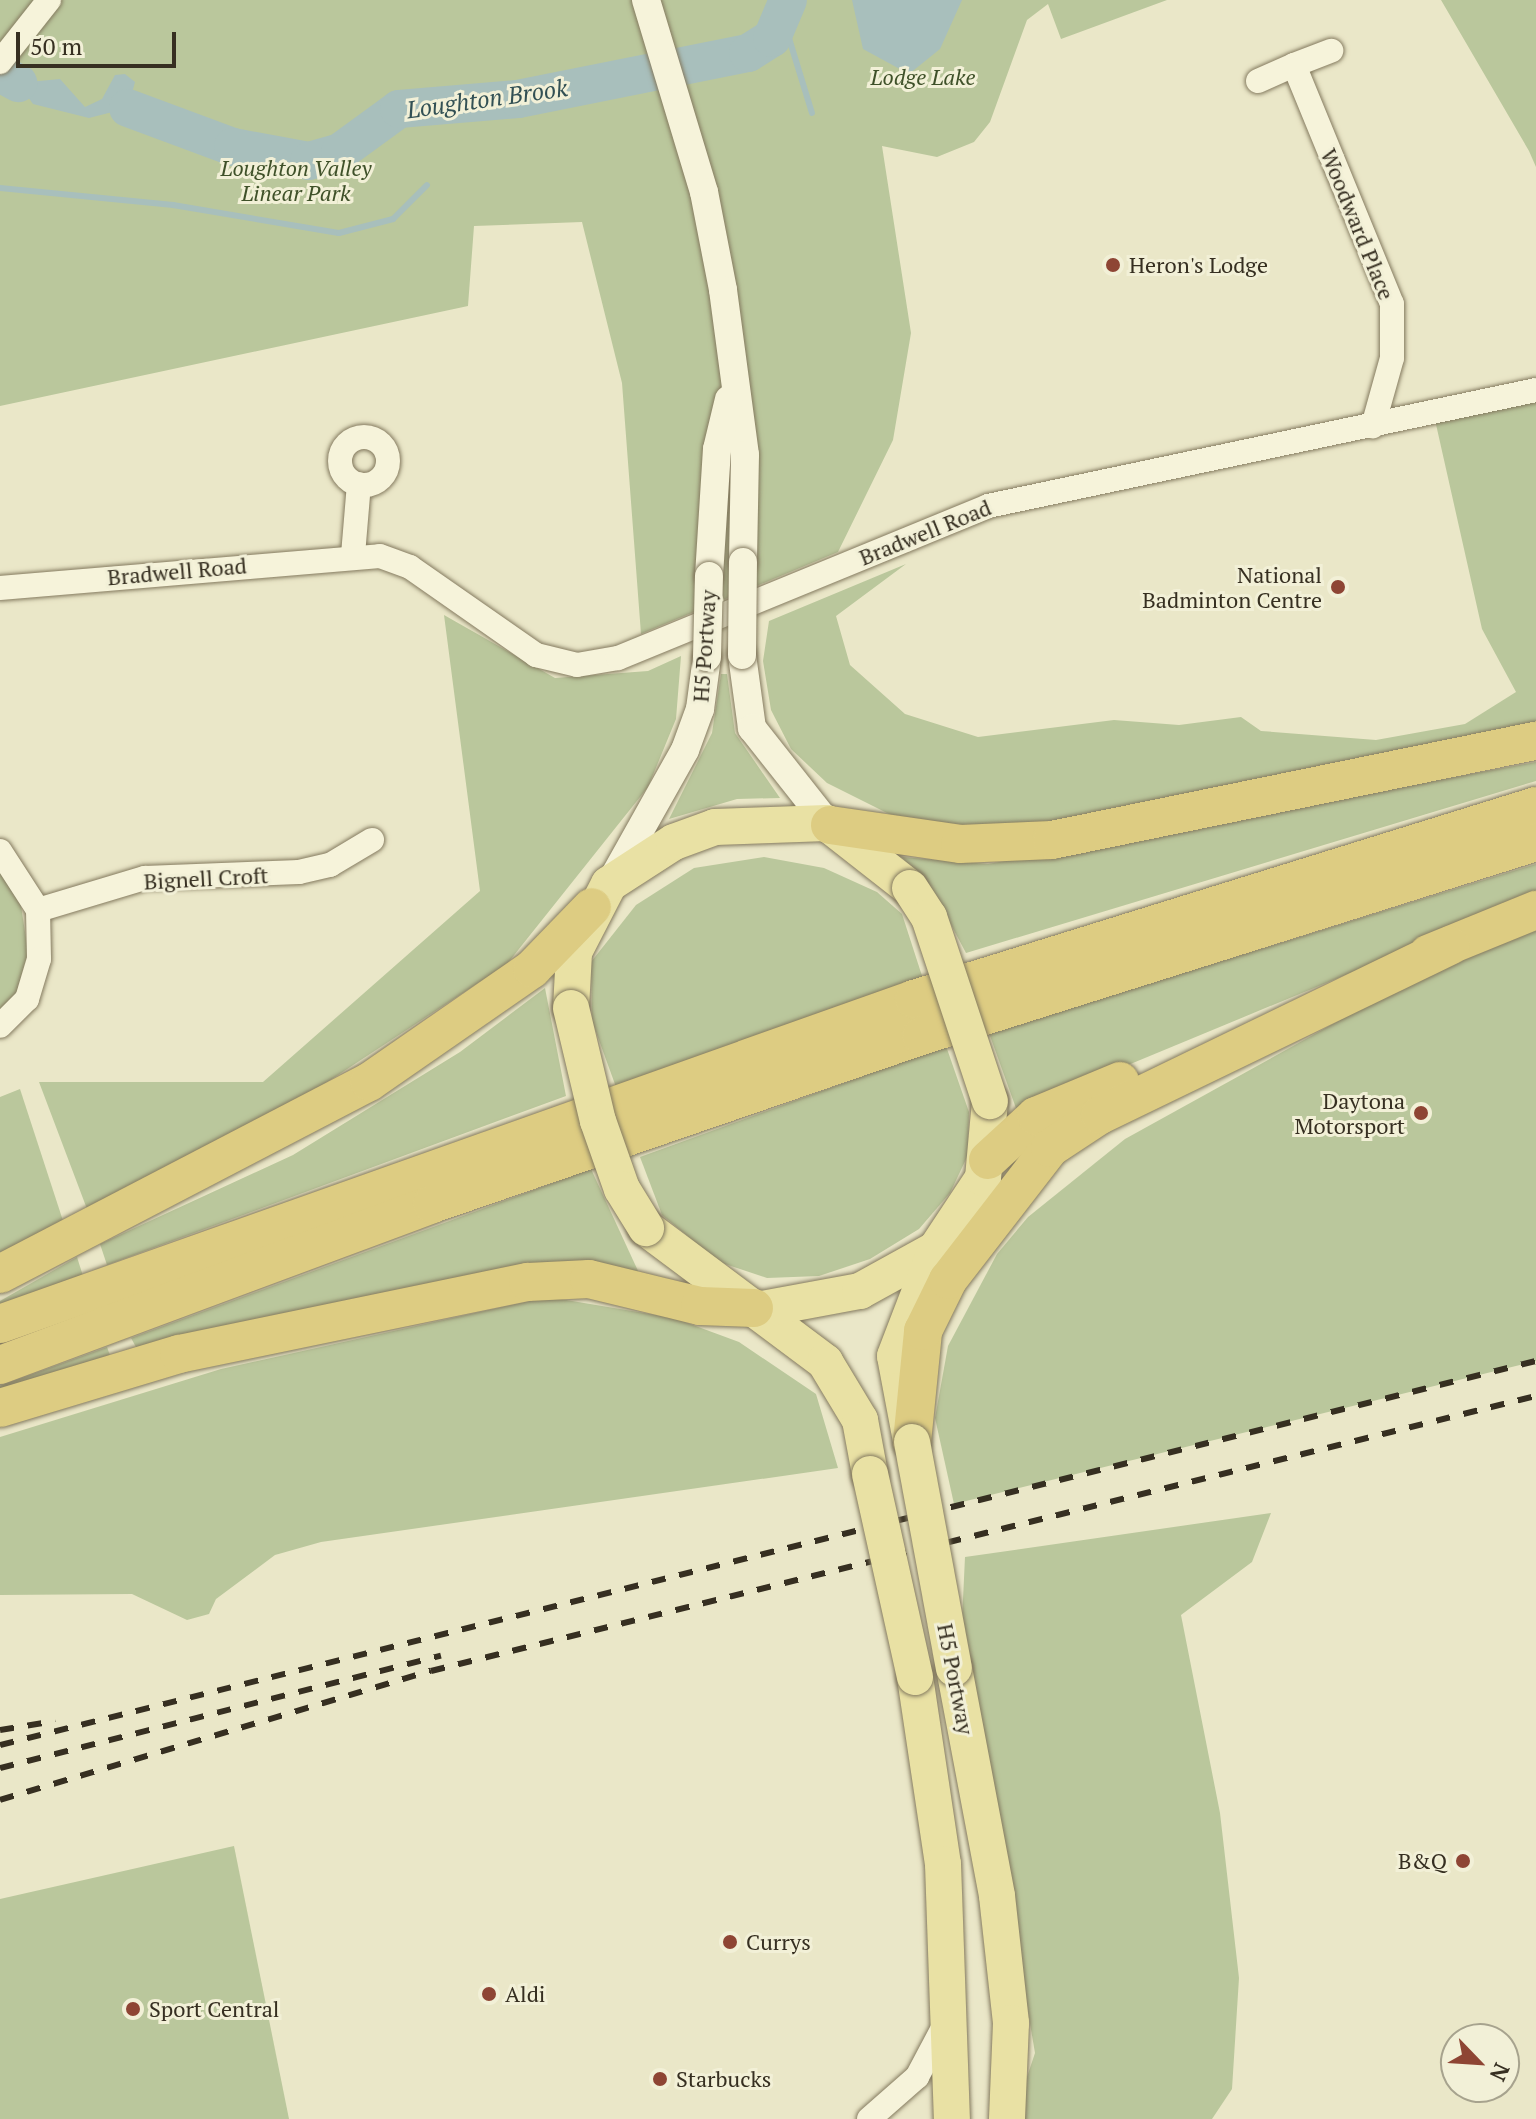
<!DOCTYPE html>
<style>
body{margin:0}
#map{position:relative;width:1536px;height:2119px;overflow:hidden;background:#eae7c8;font-family:"PT Serif",serif}
div>[style]{position:absolute}
.green>*{inset:0;background:#bac79c}
.water>*{inset:0;background:#a8bfbc}
.stream>*{height:6px;margin:-3px;padding:0 3px;transform-origin:3px;border-radius:3px;background:#a8bfbc}
.river>*{height:38px;margin:-19px;padding:0 19px;transform-origin:19px;border-radius:19px;background:#a8bfbc}
.roads{filter:drop-shadow(0 0 2px #847a5f) drop-shadow(0 0 2px #847a5f)}
.minor>*{height:24px;margin:-12px;padding:0 12px;transform-origin:12px;border-radius:12px;background:#f6f3da}
.minor>.ring{margin:-12px;padding:0;box-sizing:content-box;background:none;border:24px solid #f6f3da;border-radius:50%}
.tertiary>*{height:28px;margin:-14px;padding:0 14px;transform-origin:14px;border-radius:14px;background:#f6f3da}
.primary>*{height:36px;margin:-18px;padding:0 18px;transform-origin:18px;border-radius:18px;background:#e9e1a4}
.trunk>*{height:38px;margin:-19px;padding:0 19px;transform-origin:19px;border-radius:19px;background:#ddcc82}
.rail>*{height:6px;margin-top:-3px;transform-origin:0;background:repeating-linear-gradient(90deg,#362f21 0 14px,transparent 0 28px)}
.bridges{filter:drop-shadow(0 0 2px #847a5f) drop-shadow(0 0 2px #847a5f)}
.tertiary-bridge>*{height:28px;margin:-14px;padding:0 14px;transform-origin:14px;border-radius:14px;background:#f6f3da}
.primary-bridge>*{height:36px;margin:-18px;padding:0 18px;transform-origin:18px;border-radius:18px;background:#e9e1a4}
.dots>*{width:22px;height:22px;translate:-50% -50%;box-sizing:border-box;border:4px solid #f2f0d7;border-radius:50%}
span{translate:-50% -50%;white-space:nowrap;text-align:center;line-height:1.15;-webkit-text-stroke:6px #f2f0d7;paint-order:stroke}
.park-label{font-size:22px;color:#3f5129;font-style:italic}
.street-label{font-size:22px;color:#362f21}
.poi-label{font-size:22px;color:#362f21}
.left{translate:0 -50%;text-align:left}
.right{translate:-100% -50%;text-align:right}
.water-label{font-size:24px;color:#325054;font-style:italic}
.north{position:absolute;left:1440px;top:2023px;width:80px;height:80px;box-sizing:border-box;background:#f2f0d7;border:2px solid #a7a38e;border-radius:50%;rotate:115deg;font-size:22px;font-weight:700;line-height:32px;text-align:center;color:#362f21}
.north::after{content:'';display:block;margin:auto;width:28px;height:36px;background:#8e4534;clip-path:polygon(50% 0,100% 100%,50% 72%,0 100%)}
.scale{position:absolute;left:16px;top:32px;width:160px;height:36px;box-sizing:border-box;border:4px solid #362f21;border-top:0;padding-left:10px;font-size:24px;line-height:28px;white-space:nowrap;color:#362f21;-webkit-text-stroke:6px #f2f0d7;paint-order:stroke}
</style>
<div id="map">
<div class="green">
<i style="clip-path:polygon(0 0,1167px 0,1061px 39px,1048px 4px,1027px 20px,990px 122px,974px 142px,937px 157px,882px 146px,911px 333px,893px 440px,838px 552px,641px 634px,622px 383px,582px 222px,474px 226px,468px 306px,0 406px)"></i>
<i style="clip-path:polygon(1441px 0,1536px 0,1536px 167px,1529px 151px)"></i>
<i style="clip-path:polygon(1536px 390px,1536px 729px,1040px 825px,968px 831px,891px 815px,827px 783px,791px 749px,771px 710px,763px 661px,769px 621px,906px 564px,836px 616px,850px 665px,905px 714px,978px 737px,1114px 720px,1179px 725px,1241px 717px,1261px 731px,1376px 740px,1465px 724px,1516px 692px,1482px 629px,1433px 411px)"></i>
<i style="clip-path:polygon(444px 615px,555px 678px,648px 671px,681px 656px,676px 719px,648px 787px,507px 964px,268px 1121px,87px 1209px,39px 1082px,263px 1082px,480px 891px)"></i>
<i style="clip-path:polygon(721px 674px,727px 674px,735px 733px,780px 798px,737px 799px,669px 819px,712px 733px)"></i>
<i style="clip-path:polygon(1536px 762px,1536px 781px,966px 953px,940px 904px,902px 857px,988px 864px)"></i>
<i style="clip-path:polygon(764px 857px,824px 868px,877px 892px,902px 914px,923px 979px,616px 1087px,592px 1021px,591px 962px,636px 905px,694px 868px)"></i>
<i style="clip-path:polygon(1536px 864px,1536px 896px,1017px 1111px,989px 1033px)"></i>
<i style="clip-path:polygon(0 865px,20px 899px,28px 952px,16px 995px,0 1016px)"></i>
<i style="clip-path:polygon(1536px 926px,1536px 1361px,954px 1504px,935px 1418px,948px 1346px,997px 1254px,1028px 1217px,1125px 1139px,1425px 973px)"></i>
<i style="clip-path:polygon(545px 988px,566px 1096px,107px 1265px,100px 1244px,293px 1155px,460px 1052px)"></i>
<i style="clip-path:polygon(946px 1046px,969px 1112px,968px 1155px,950px 1193px,919px 1229px,870px 1259px,819px 1276px,767px 1278px,719px 1262px,662px 1215px,640px 1157px)"></i>
<i style="clip-path:polygon(20px 1089px,66px 1230px,0 1265px,0 1097px)"></i>
<i style="clip-path:polygon(591px 1169px,639px 1273px,141px 1356px,131px 1338px)"></i>
<i style="clip-path:polygon(77px 1257px,83px 1276px,0 1309px,0 1301px)"></i>
<i style="clip-path:polygon(548px 1297px,674px 1318px,739px 1342px,816px 1394px,838px 1468px,321px 1542px,275px 1555px,216px 1599px,209px 1614px,187px 1620px,132px 1594px,0 1595px,0 1437px,221px 1369px)"></i>
<i style="clip-path:polygon(107px 1347px,113px 1364px,0 1399px,0 1386px)"></i>
<i style="clip-path:polygon(1271px 1513px,1252px 1562px,1181px 1615px,1220px 1813px,1239px 1978px,1232px 2089px,1212px 2119px,1013px 2119px,1035px 2053px,962px 1621px,965px 1557px)"></i>
<i style="clip-path:polygon(234px 1846px,289px 2119px,0 2119px,0 1899px)"></i>
</div>
<div class="water">
<i style="clip-path:polygon(852px 0,962px 0,940px 49px,909px 74px,863px 49px)"></i>
<i style="clip-path:polygon(125px 74px,135px 82px,128px 108px,89px 118px,33px 104px,18px 83px,60px 79px,85px 107px,102px 99px,115px 75px)"></i>
</div>
<div class="stream">
<i style="left:784px;top:22px;width:95px;rotate:72.9deg"></i>
<i style="left:0;top:188px;width:174px;rotate:5.6deg"></i>
<i style="left:173px;top:205px;width:168px;rotate:9.6deg"></i>
<i style="left:339px;top:233px;width:56px;rotate:-14.5deg"></i>
<i style="left:393px;top:219px;width:48px;rotate:-45deg"></i>
</div>
<div class="river">
<i style="left:0;top:73px;width:21px;rotate:29deg"></i>
<i style="left:128px;top:108px;width:112px;rotate:20.4deg"></i>
<i style="left:233px;top:147px;width:77px;rotate:10.4deg"></i>
<i style="left:309px;top:161px;width:32px;rotate:-16deg"></i>
<i style="left:340px;top:152px;width:73px;rotate:-36.1deg"></i>
<i style="left:399px;top:109px;width:119px;rotate:-4.8deg"></i>
<i style="left:518px;top:99px;width:235px;rotate:-11.3deg"></i>
<i style="left:748px;top:53px;width:28px;rotate:-32deg"></i>
<i style="left:772px;top:38px;width:41px;rotate:-67.2deg"></i>
</div>
<div class="roads">
<div class="minor">
<i style="left:0;top:62px;width:79px;rotate:-51.7deg"></i>
<i style="left:1294px;top:65px;width:40px;rotate:-21deg"></i>
<i style="left:1258px;top:81px;width:39px;rotate:-24deg"></i>
<i style="left:1294px;top:65px;width:258px;rotate:67.7deg"></i>
<i style="left:1392px;top:304px;width:54px;rotate:90deg"></i>
<i style="left:1392px;top:358px;width:71px;rotate:105.6deg"></i>
<i class="ring" style="left:340px;top:437px;width:24px;height:24px"></i>
<i style="left:353px;top:555px;width:71px;rotate:-85.2deg"></i>
<i style="left:0;top:588px;width:381px;rotate:-4.8deg"></i>
<i style="left:380px;top:556px;width:32px;rotate:20deg"></i>
<i style="left:410px;top:567px;width:154px;rotate:34.9deg"></i>
<i style="left:536px;top:655px;width:42px;rotate:13.7deg"></i>
<i style="left:577px;top:665px;width:42px;rotate:-9.7deg"></i>
<i style="left:618px;top:658px;width:400px;rotate:-22.3deg"></i>
<i style="left:988px;top:506px;width:560px;rotate:-11.95deg"></i>
<i style="left:0;top:851px;width:70px;rotate:57.2deg"></i>
<i style="left:38px;top:910px;width:49px;rotate:88.8deg"></i>
<i style="left:39px;top:959px;width:42px;rotate:106.7deg"></i>
<i style="left:27px;top:999px;width:38px;rotate:135deg"></i>
<i style="left:38px;top:910px;width:112px;rotate:-16.7deg"></i>
<i style="left:145px;top:878px;width:154px;rotate:-2.2deg"></i>
<i style="left:299px;top:872px;width:32px;rotate:-13deg"></i>
<i style="left:330px;top:865px;width:49px;rotate:-30.8deg"></i>
<i style="left:869px;top:2119px;width:64px;rotate:-41.2deg"></i>
<i style="left:917px;top:2077px;width:58px;rotate:-62.1deg"></i>
</div>
<div class="tertiary">
<i style="left:646px;top:0;width:201px;rotate:73.2deg"></i>
<i style="left:704px;top:192px;width:100px;rotate:79deg"></i>
<i style="left:723px;top:290px;width:166px;rotate:82.4deg"></i>
<i style="left:745px;top:455px;width:107px;rotate:91.1deg"></i>
<i style="left:709px;top:576px;width:127px;rotate:-86.4deg"></i>
<i style="left:717px;top:449px;width:51px;rotate:-76.5deg"></i>
<i style="left:742px;top:655px;width:74px;rotate:82.2deg"></i>
<i style="left:752px;top:728px;width:121px;rotate:51.7deg"></i>
<i style="left:612px;top:880px;width:149px;rotate:-60.7deg"></i>
<i style="left:685px;top:750px;width:44px;rotate:-69.9deg"></i>
<i style="left:700px;top:709px;width:52px;rotate:-82.3deg"></i>
</div>
<div class="primary">
<i style="left:571px;top:1008px;width:56px;rotate:-86.9deg"></i>
<i style="left:574px;top:952px;width:76px;rotate:-62.8deg"></i>
<i style="left:609px;top:884px;width:77px;rotate:-32.9deg"></i>
<i style="left:674px;top:842px;width:44px;rotate:-20.1deg"></i>
<i style="left:715px;top:827px;width:112px;rotate:-2deg"></i>
<i style="left:827px;top:823px;width:105px;rotate:38.1deg"></i>
<i style="left:646px;top:1228px;width:224px;rotate:36.8deg"></i>
<i style="left:825px;top:1362px;width:68px;rotate:58.9deg"></i>
<i style="left:860px;top:1420px;width:55px;rotate:79.5deg"></i>
<i style="left:757px;top:1310px;width:105px;rotate:-10.5deg"></i>
<i style="left:860px;top:1291px;width:87px;rotate:-28.9deg"></i>
<i style="left:936px;top:1249px;width:85px;rotate:-56.5deg"></i>
<i style="left:983px;top:1178px;width:77px;rotate:-84.8deg"></i>
<i style="left:911px;top:1441px;width:86px;rotate:-100.7deg"></i>
<i style="left:895px;top:1356px;width:115px;rotate:-69deg"></i>
<i style="left:954px;top:1668px;width:232px;rotate:79.3deg"></i>
<i style="left:997px;top:1896px;width:128px;rotate:83.7deg"></i>
<i style="left:1011px;top:2023px;width:96px;rotate:92.4deg"></i>
<i style="left:915px;top:1677px;width:189px;rotate:81.5deg"></i>
<i style="left:943px;top:1864px;width:255px;rotate:88deg"></i>
</div>
<div class="trunk">
<i style="left:830px;top:825px;width:131px;rotate:8.3deg"></i>
<i style="left:960px;top:844px;width:92px;rotate:-2.5deg"></i>
<i style="left:1052px;top:840px;width:494px;rotate:-11.6deg"></i>
<i style="left:1428px;top:954px;width:117px;rotate:-22.2deg"></i>
<i style="left:988px;top:1160px;width:65px;rotate:-42.5deg"></i>
<i style="left:1036px;top:1116px;width:91px;rotate:-22.6deg"></i>
<i style="left:0;top:1274px;width:416px;rotate:-27.5deg"></i>
<i style="left:369px;top:1082px;width:198px;rotate:-34.7deg"></i>
<i style="left:532px;top:969px;width:86px;rotate:-45.9deg"></i>
<i style="left:0;top:1324px;width:970px;rotate:-19.57deg"></i>
<i style="left:914px;top:999px;width:651px;rotate:-17.24deg"></i>
<i style="left:0;top:1365px;width:461px;rotate:-20.4deg"></i>
<i style="left:432px;top:1204px;width:517px;rotate:-18.96deg"></i>
<i style="left:921px;top:1036px;width:645px;rotate:-17.51deg"></i>
<i style="left:0;top:1408px;width:187px;rotate:-16.8deg"></i>
<i style="left:179px;top:1354px;width:356px;rotate:-11.7deg"></i>
<i style="left:528px;top:1282px;width:61px;rotate:-2.8deg"></i>
<i style="left:589px;top:1279px;width:114px;rotate:13.7deg"></i>
<i style="left:700px;top:1306px;width:54px;rotate:2.1deg"></i>
<i style="left:912px;top:1442px;width:112px;rotate:-84.3deg"></i>
<i style="left:923px;top:1331px;width:57px;rotate:-63.9deg"></i>
<i style="left:948px;top:1280px;width:167px;rotate:-52.3deg"></i>
<i style="left:1050px;top:1148px;width:60px;rotate:-33.4deg"></i>
<i style="left:1100px;top:1115px;width:389px;rotate:-25.8deg"></i>
</div>
</div>
<div class="rail">
<i style="left:0;top:1730px;width:56px;rotate:-9.3deg"></i>
<i style="left:0;top:1745px;width:1583px;rotate:-14.04deg"></i>
<i style="left:0;top:1768px;width:455px;rotate:-14.3deg"></i>
<i style="left:0;top:1800px;width:450px;rotate:-16.7deg"></i>
<i style="left:431px;top:1671px;width:1139px;rotate:-13.98deg"></i>
</div>
<div class="bridges">
<div class="tertiary-bridge">
<i style="left:742px;top:655px;width:93px;rotate:-89.4deg"></i>
<i style="left:707px;top:657px;width:81px;rotate:-88.6deg"></i>
</div>
<div class="primary-bridge">
<i style="left:910px;top:888px;width:35px;rotate:57deg"></i>
<i style="left:929px;top:917px;width:194px;rotate:71.7deg"></i>
<i style="left:571px;top:1008px;width:116px;rotate:76.6deg"></i>
<i style="left:598px;top:1121px;width:72px;rotate:70.6deg"></i>
<i style="left:622px;top:1189px;width:46px;rotate:58.4deg"></i>
<i style="left:912px;top:1442px;width:230px;rotate:79.5deg"></i>
<i style="left:870px;top:1474px;width:208px;rotate:77.5deg"></i>
</div>
</div>
<div class="dots">
<i style="left:1113px;top:265px;background:#8e4534"></i>
<i style="left:1338px;top:587px;background:#8e4534"></i>
<i style="left:1421px;top:1113px;background:#8e4534"></i>
<i style="left:1463px;top:1861px;background:#8e4534"></i>
<i style="left:730px;top:1942px;background:#8e4534"></i>
<i style="left:489px;top:1994px;background:#8e4534"></i>
<i style="left:133px;top:2009px;background:#8e4534"></i>
<i style="left:660px;top:2079px;background:#8e4534"></i>
</div>
<div class="park-label">
<span style="left:923px;top:77px">Lodge Lake</span>
<span style="left:296px;top:180px">Loughton Valley<br>Linear Park</span>
</div>
<div class="street-label">
<span style="left:1358px;top:224px;rotate:68deg">Woodward Place</span>
<span style="left:925px;top:532px;rotate:-22deg">Bradwell Road</span>
<span style="left:177px;top:571px;rotate:-5deg">Bradwell Road</span>
<span style="left:704px;top:646px;rotate:-86deg">H5 Portway</span>
<span style="left:206px;top:878px;rotate:-3deg">Bignell Croft</span>
<span style="left:956px;top:1679px;rotate:79deg">H5 Portway</span>
</div>
<div class="poi-label">
<span class="left" style="left:1129px;top:265px">Heron's Lodge</span>
<span class="right" style="left:1322px;top:587px">National<br>Badminton Centre</span>
<span class="right" style="left:1405px;top:1113px">Daytona<br>Motorsport</span>
<span class="right" style="left:1447px;top:1861px">B&amp;Q</span>
<span class="left" style="left:746px;top:1942px">Currys</span>
<span class="left" style="left:505px;top:1994px">Aldi</span>
<span class="left" style="left:149px;top:2009px">Sport Central</span>
<span class="left" style="left:676px;top:2079px">Starbucks</span>
</div>
<div class="water-label">
<span style="left:487px;top:99px;rotate:-8deg">Loughton Brook</span>
</div>
<div class="north">N</div>
<div class="scale">50 m</div>
</div>
